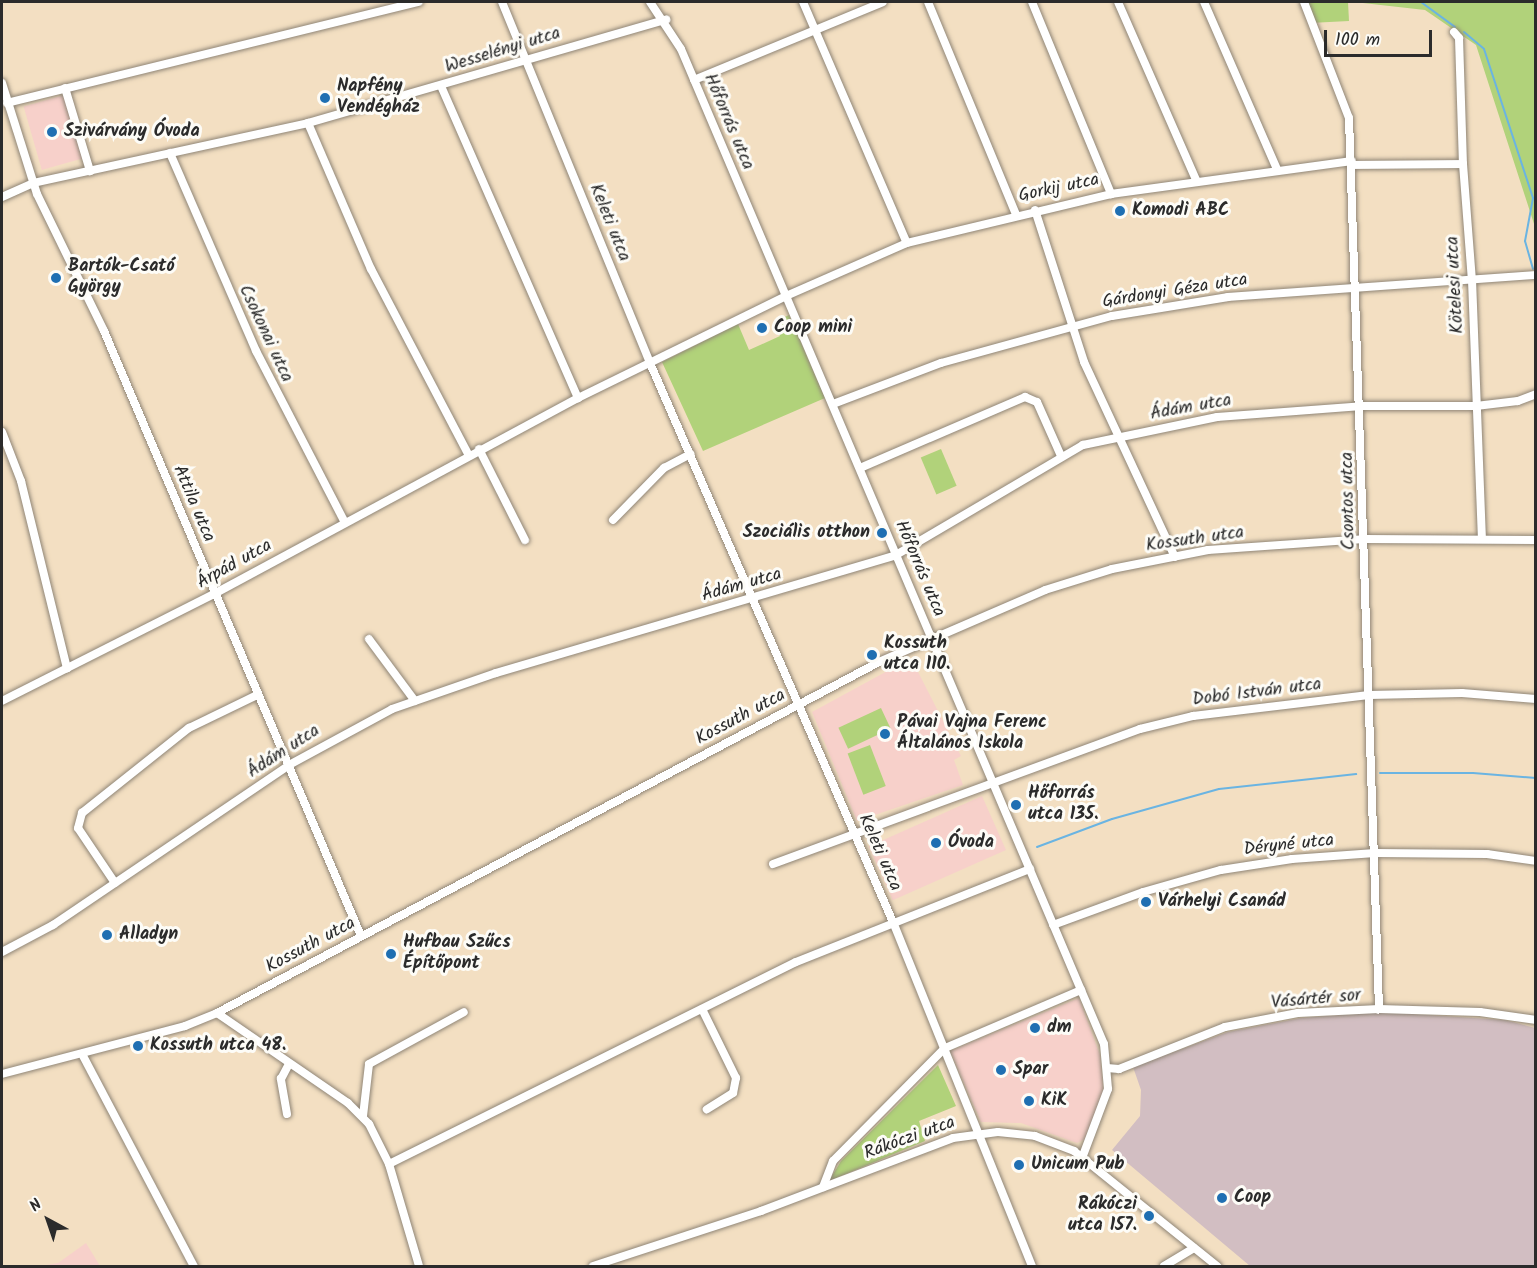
<!DOCTYPE html>
<meta charset="utf-8">
<style>
body{margin:0}
#map{position:relative;width:1537px;height:1268px;overflow:hidden;background:#f3dfc2;font-family:Kalam,sans-serif}
div>[style]{position:absolute}
.built>*{inset:0;background:#f7d0ca;transform-origin:0 0}
.industrial>*{inset:0;background:#d2bec2}
.green>*{inset:0;background:#b1d27a;transform-origin:0 0}
.stream>*{height:2px;margin:-1px;padding:0 1px;transform-origin:1px;border-radius:1px;background:#6ab4e2}
.roads{filter:drop-shadow(0 0 2px #8f8576) drop-shadow(0 0 2px #8f8576)}
.minor>*{height:8px;margin:-4px;padding:0 4px;transform-origin:4px;border-radius:4px;background:#fff}
.dots>*{width:16px;height:16px;translate:-50% -50%;box-sizing:border-box;border:3px solid #fdfcf7;border-radius:50%}
span{translate:-50% -50%;white-space:nowrap;text-align:center;line-height:1.15;-webkit-text-stroke:6px #fdfcf7;paint-order:stroke}
.street-label{font-size:18px;color:#2b2b2b}
.poi-label{font-size:18px;color:#2b2b2b;font-weight:700}
.left{translate:0 -50%;text-align:left}
.right{translate:-100% -50%;text-align:right}
.frame{position:absolute;inset:0;border:3px solid #2b2b2b;pointer-events:none}
.north{position:absolute;left:18px;top:1190px;width:60px;height:60px;-webkit-text-stroke:4px #fdfcf7;paint-order:stroke;rotate:320deg;font-size:16px;font-weight:700;line-height:24px;text-align:center;color:#2b2b2b}
.north::after{content:'';display:block;margin:auto;width:21px;height:27px;background:#2b2b2b;clip-path:polygon(50% 0,100% 100%,50% 72%,0 100%)}
.scale{position:absolute;left:1324px;top:30px;width:108px;height:27px;box-sizing:border-box;border:3px solid #2b2b2b;border-top:0;padding-left:8px;font-size:18px;line-height:21px;white-space:nowrap;color:#2b2b2b;-webkit-text-stroke:4px #fdfcf7;paint-order:stroke}
</style>
<div id="map">
<div class="built">
<i style="left:64px;top:95px;width:66px;height:42px;rotate:74deg"></i>
<i style="clip-path:polygon(902px 663px,906px 671px,915px 666px,961px 756px,954px 760px,963px 785px,857px 821px,812px 712px)"></i>
<i style="left:982px;top:796px;width:59px;height:124px;rotate:66deg"></i>
<i style="clip-path:polygon(1079px 998px,1100px 1055px,1104px 1095px,1085px 1139px,1077px 1143px,1021px 1123px,981px 1122px,950px 1051px)"></i>
<i style="clip-path:polygon(86px 1243px,100px 1266px,40px 1266px,58px 1263px)"></i>
</div>
<div class="industrial">
<i style="clip-path:polygon(1381px 1012px,1505px 1020px,1535px 1028px,1535px 1266px,1250px 1266px,1112px 1150px,1140px 1116px,1141px 1090px,1133px 1067px,1228px 1032px,1301px 1018px)"></i>
</div>
<div class="green">
<i style="clip-path:polygon(1300px 2px,1348px 2px,1349px 21px,1310px 23px)"></i>
<i style="clip-path:polygon(1354px 2px,1535px 2px,1535px 227px,1476px 45px,1425px 10px)"></i>
<i style="clip-path:polygon(789px 315px,825px 398px,703px 451px,662px 362px,738px 324px,749px 350px,780px 336px,774px 322px)"></i>
<i style="left:941px;top:449px;width:40px;height:22px;rotate:67deg"></i>
<i style="left:881px;top:708px;width:23px;height:47px;rotate:65deg"></i>
<i style="left:870px;top:745px;width:44px;height:24px;rotate:69deg"></i>
<i style="clip-path:polygon(938px 1065px,956px 1106px,919px 1121px,925px 1141px,829px 1181px,841px 1161px)"></i>
</div>
<div class="stream">
<i style="left:1421px;top:2px;width:42px;rotate:36.3deg"></i>
<i style="left:1464px;top:32px;width:26px;rotate:40deg"></i>
<i style="left:1484px;top:49px;width:157px;rotate:71.8deg"></i>
<i style="left:1533px;top:198px;width:44px;rotate:100.5deg"></i>
<i style="left:1525px;top:241px;width:29px;rotate:74deg"></i>
<i style="left:1380px;top:773px;width:93px"></i>
<i style="left:1473px;top:773px;width:63px;rotate:4.5deg"></i>
<i style="left:1037px;top:847px;width:80px;rotate:-20.5deg"></i>
<i style="left:1112px;top:819px;width:111px;rotate:-15.7deg"></i>
<i style="left:1219px;top:789px;width:138px;rotate:-6.2deg"></i>
</div>
<div class="roads">
<div class="minor">
<i style="left:502px;top:2px;width:390px;rotate:67.7deg"></i>
<i style="left:650px;top:363px;width:610px;rotate:66.51deg"></i>
<i style="left:893px;top:922px;width:371px;rotate:68deg"></i>
<i style="left:650px;top:2px;width:56px;rotate:56.6deg"></i>
<i style="left:681px;top:49px;width:1081px;rotate:66.97deg"></i>
<i style="left:1104px;top:1044px;width:45px;rotate:84.9deg"></i>
<i style="left:1108px;top:1089px;width:74px;rotate:110.6deg"></i>
<i style="left:803px;top:2px;width:262px;rotate:66.7deg"></i>
<i style="left:928px;top:2px;width:230px;rotate:67.5deg"></i>
<i style="left:1032px;top:2px;width:208px;rotate:67.6deg"></i>
<i style="left:1118px;top:2px;width:194px;rotate:66.3deg"></i>
<i style="left:1204px;top:2px;width:182px;rotate:66.4deg"></i>
<i style="left:1304px;top:2px;width:124px;rotate:68.8deg"></i>
<i style="left:1349px;top:118px;width:892px;rotate:88.07deg"></i>
<i style="left:1454px;top:32px;width:8px;rotate:50deg"></i>
<i style="left:1459px;top:38px;width:126px;rotate:88.2deg"></i>
<i style="left:1463px;top:164px;width:116px;rotate:85.6deg"></i>
<i style="left:1472px;top:280px;width:258px;rotate:87.8deg"></i>
<i style="left:694px;top:80px;width:204px;rotate:-22.4deg"></i>
<i style="left:2px;top:83px;width:116px;rotate:72.5deg"></i>
<i style="left:37px;top:194px;width:153px;rotate:63.9deg"></i>
<i style="left:104px;top:331px;width:657px;rotate:66.98deg"></i>
<i style="left:441px;top:86px;width:341px;rotate:66.3deg"></i>
<i style="left:65px;top:88px;width:87px;rotate:73.2deg"></i>
<i style="left:7px;top:103px;width:424px;rotate:-13.8deg"></i>
<i style="left:308px;top:123px;width:159px;rotate:66.7deg"></i>
<i style="left:371px;top:269px;width:209px;rotate:62.3deg"></i>
<i style="left:170px;top:153px;width:216px;rotate:66.5deg"></i>
<i style="left:256px;top:351px;width:191px;rotate:62.6deg"></i>
<i style="left:1352px;top:165px;width:111px;rotate:-0.5deg"></i>
<i style="left:2px;top:197px;width:34px;rotate:-24deg"></i>
<i style="left:33px;top:183px;width:281px;rotate:-12.3deg"></i>
<i style="left:308px;top:123px;width:373px;rotate:-16.1deg"></i>
<i style="left:1035px;top:210px;width:160px;rotate:72.1deg"></i>
<i style="left:1084px;top:362px;width:215px;rotate:65deg"></i>
<i style="left:833px;top:404px;width:116px;rotate:-20.8deg"></i>
<i style="left:941px;top:363px;width:177px;rotate:-15.4deg"></i>
<i style="left:1112px;top:316px;width:118px;rotate:-9.3deg"></i>
<i style="left:1228px;top:297px;width:309px;rotate:-4.1deg"></i>
<i style="left:2px;top:432px;width:53px;rotate:68.8deg"></i>
<i style="left:21px;top:481px;width:193px;rotate:76.2deg"></i>
<i style="left:479px;top:449px;width:102px;rotate:63.2deg"></i>
<i style="left:860px;top:468px;width:180px;rotate:-23.3deg"></i>
<i style="left:1025px;top:397px;width:13px;rotate:23deg"></i>
<i style="left:1037px;top:402px;width:59px;rotate:66deg"></i>
<i style="left:613px;top:520px;width:73px;rotate:-45.6deg"></i>
<i style="left:664px;top:468px;width:30px;rotate:-28deg"></i>
<i style="left:369px;top:639px;width:77px;rotate:53.4deg"></i>
<i style="left:2px;top:701px;width:237px;rotate:-26.8deg"></i>
<i style="left:214px;top:594px;width:413px;rotate:-28.3deg"></i>
<i style="left:578px;top:398px;width:232px;rotate:-26.1deg"></i>
<i style="left:786px;top:296px;width:132px;rotate:-23.7deg"></i>
<i style="left:907px;top:243px;width:210px;rotate:-13.5deg"></i>
<i style="left:1111px;top:194px;width:243px;rotate:-7.8deg"></i>
<i style="left:773px;top:864px;width:391px;rotate:-20.2deg"></i>
<i style="left:1140px;top:729px;width:55px;rotate:-13.8deg"></i>
<i style="left:1193px;top:716px;width:177px;rotate:-6.8deg"></i>
<i style="left:1369px;top:695px;width:93px;rotate:-1.2deg"></i>
<i style="left:1462px;top:693px;width:74px;rotate:4.6deg"></i>
<i style="left:115px;top:883px;width:66px;rotate:-123.9deg"></i>
<i style="left:78px;top:828px;width:16px;rotate:-75deg"></i>
<i style="left:82px;top:813px;width:137px;rotate:-38.5deg"></i>
<i style="left:189px;top:728px;width:76px;rotate:-25.9deg"></i>
<i style="left:1053px;top:925px;width:96px;rotate:-20.1deg"></i>
<i style="left:1143px;top:892px;width:81px;rotate:-15.8deg"></i>
<i style="left:1221px;top:870px;width:72px;rotate:-8.8deg"></i>
<i style="left:1292px;top:859px;width:83px;rotate:-4.1deg"></i>
<i style="left:1375px;top:853px;width:112px;rotate:0.5deg"></i>
<i style="left:1487px;top:854px;width:49px;rotate:8.1deg"></i>
<i style="left:2px;top:952px;width:58px;rotate:-27.9deg"></i>
<i style="left:53px;top:925px;width:285px;rotate:-34.1deg"></i>
<i style="left:289px;top:765px;width:117px;rotate:-28.5deg"></i>
<i style="left:392px;top:709px;width:110px;rotate:-19.1deg"></i>
<i style="left:496px;top:673px;width:417px;rotate:-16.4deg"></i>
<i style="left:896px;top:555px;width:217px;rotate:-30.5deg"></i>
<i style="left:1083px;top:445px;width:137px;rotate:-11.8deg"></i>
<i style="left:1217px;top:417px;width:145px;rotate:-4.3deg"></i>
<i style="left:1362px;top:406px;width:114px"></i>
<i style="left:1476px;top:406px;width:42px;rotate:-6.8deg"></i>
<i style="left:1518px;top:401px;width:19px;rotate:-21deg"></i>
<i style="left:702px;top:1009px;width:77px;rotate:63.8deg"></i>
<i style="left:736px;top:1078px;width:15px;rotate:101deg"></i>
<i style="left:733px;top:1093px;width:31px;rotate:148deg"></i>
<i style="left:217px;top:1013px;width:159px;rotate:34.5deg"></i>
<i style="left:348px;top:1103px;width:30px;rotate:45deg"></i>
<i style="left:369px;top:1124px;width:45px;rotate:63.4deg"></i>
<i style="left:389px;top:1164px;width:106px;rotate:73.6deg"></i>
<i style="left:82px;top:1054px;width:240px;rotate:62.2deg"></i>
<i style="left:1107px;top:1068px;width:12px;rotate:5deg"></i>
<i style="left:1119px;top:1069px;width:114px;rotate:-21.6deg"></i>
<i style="left:1225px;top:1027px;width:74px;rotate:-10.9deg"></i>
<i style="left:1298px;top:1013px;width:81px;rotate:-2.8deg"></i>
<i style="left:1379px;top:1009px;width:101px;rotate:1.7deg"></i>
<i style="left:1480px;top:1012px;width:57px;rotate:8.1deg"></i>
<i style="left:2px;top:1074px;width:189px;rotate:-14.7deg"></i>
<i style="left:185px;top:1026px;width:35px;rotate:-22deg"></i>
<i style="left:217px;top:1013px;width:749px;rotate:-27.93deg"></i>
<i style="left:879px;top:662px;width:181px;rotate:-23.4deg"></i>
<i style="left:1045px;top:590px;width:70px;rotate:-17.4deg"></i>
<i style="left:1112px;top:569px;width:98px;rotate:-11.2deg"></i>
<i style="left:1208px;top:550px;width:156px;rotate:-4deg"></i>
<i style="left:1364px;top:539px;width:172px;rotate:0.3deg"></i>
<i style="left:287px;top:1114px;width:36px;rotate:-100deg"></i>
<i style="left:281px;top:1079px;width:17px;rotate:-62deg"></i>
<i style="left:363px;top:1116px;width:52px;rotate:-83.4deg"></i>
<i style="left:369px;top:1064px;width:108px;rotate:-28.7deg"></i>
<i style="left:389px;top:1164px;width:454px;rotate:-26.4deg"></i>
<i style="left:796px;top:962px;width:252px;rotate:-21.7deg"></i>
<i style="left:823px;top:1187px;width:28px;rotate:-69deg"></i>
<i style="left:833px;top:1161px;width:159px;rotate:-45.3deg"></i>
<i style="left:945px;top:1048px;width:148px;rotate:-23.1deg"></i>
<i style="left:593px;top:1266px;width:177px;rotate:-18.1deg"></i>
<i style="left:761px;top:1211px;width:205px;rotate:-20.8deg"></i>
<i style="left:953px;top:1138px;width:45px;rotate:-7.6deg"></i>
<i style="left:998px;top:1132px;width:37px;rotate:6deg"></i>
<i style="left:1035px;top:1136px;width:42px;rotate:21deg"></i>
<i style="left:1074px;top:1151px;width:184px;rotate:38.8deg"></i>
<i style="left:1164px;top:1266px;width:35px;rotate:-31deg"></i>
</div>
</div>
<div class="dots">
<i style="left:325px;top:98px;background:#1f6fb2"></i>
<i style="left:52px;top:132px;background:#1f6fb2"></i>
<i style="left:1120px;top:211px;background:#1f6fb2"></i>
<i style="left:56px;top:278px;background:#1f6fb2"></i>
<i style="left:762px;top:328px;background:#1f6fb2"></i>
<i style="left:882px;top:533px;background:#1f6fb2"></i>
<i style="left:872px;top:655px;background:#1f6fb2"></i>
<i style="left:885px;top:734px;background:#1f6fb2"></i>
<i style="left:1016px;top:805px;background:#1f6fb2"></i>
<i style="left:936px;top:843px;background:#1f6fb2"></i>
<i style="left:1146px;top:902px;background:#1f6fb2"></i>
<i style="left:107px;top:935px;background:#1f6fb2"></i>
<i style="left:391px;top:954px;background:#1f6fb2"></i>
<i style="left:1035px;top:1028px;background:#1f6fb2"></i>
<i style="left:138px;top:1046px;background:#1f6fb2"></i>
<i style="left:1001px;top:1070px;background:#1f6fb2"></i>
<i style="left:1029px;top:1101px;background:#1f6fb2"></i>
<i style="left:1019px;top:1165px;background:#1f6fb2"></i>
<i style="left:1222px;top:1198px;background:#1f6fb2"></i>
<i style="left:1149px;top:1216px;background:#1f6fb2"></i>
</div>
<div class="street-label">
<span style="left:503px;top:51px;rotate:-17deg">Wesselényi utca</span>
<span style="left:728px;top:122px;rotate:67deg">Hőforrás utca</span>
<span style="left:1059px;top:189px;rotate:-12deg">Gorkij utca</span>
<span style="left:609px;top:223px;rotate:68deg">Keleti utca</span>
<span style="left:1456px;top:285px;rotate:-93deg">Kötelesi utca</span>
<span style="left:1175px;top:292px;rotate:-9deg">Gárdonyi Géza utca</span>
<span style="left:265px;top:334px;rotate:65deg">Csokonai utca</span>
<span style="left:1191px;top:408px;rotate:-10deg">Ádám utca</span>
<span style="left:1349px;top:501px;rotate:-91deg">Csontos utca</span>
<span style="left:193px;top:504px;rotate:67deg">Attila utca</span>
<span style="left:1195px;top:540px;rotate:-8deg">Kossuth utca</span>
<span style="left:235px;top:565px;rotate:-29deg">Árpád utca</span>
<span style="left:919px;top:569px;rotate:67deg">Hőforrás utca</span>
<span style="left:742px;top:586px;rotate:-16deg">Ádám utca</span>
<span style="left:1257px;top:693px;rotate:-7deg">Dobó István utca</span>
<span style="left:741px;top:718px;rotate:-28deg">Kossuth utca</span>
<span style="left:284px;top:752px;rotate:-33deg">Ádám utca</span>
<span style="left:1289px;top:846px;rotate:-6deg">Déryné utca</span>
<span style="left:879px;top:853px;rotate:66deg">Keleti utca</span>
<span style="left:311px;top:946px;rotate:-28deg">Kossuth utca</span>
<span style="left:1316px;top:1000px;rotate:-5deg">Vásártér sor</span>
<span style="left:910px;top:1139px;rotate:-20deg">Rákóczi utca</span>
</div>
<div class="poi-label">
<span class="left" style="left:337px;top:98px">Napfény<br>Vendégház</span>
<span class="left" style="left:64px;top:132px">Szivárvány Óvoda</span>
<span class="left" style="left:1132px;top:211px">Komodi ABC</span>
<span class="left" style="left:68px;top:278px">Bartók-Csató<br>György</span>
<span class="left" style="left:774px;top:328px">Coop mini</span>
<span class="right" style="left:870px;top:533px">Szociális otthon</span>
<span class="left" style="left:884px;top:655px">Kossuth<br>utca 110.</span>
<span class="left" style="left:897px;top:734px">Pávai Vajna Ferenc<br>Általános Iskola</span>
<span class="left" style="left:1028px;top:805px">Hőforrás<br>utca 135.</span>
<span class="left" style="left:948px;top:843px">Óvoda</span>
<span class="left" style="left:1158px;top:902px">Várhelyi Csanád</span>
<span class="left" style="left:119px;top:935px">Alladyn</span>
<span class="left" style="left:403px;top:954px">Hufbau Szűcs<br>Építőpont</span>
<span class="left" style="left:1047px;top:1028px">dm</span>
<span class="left" style="left:150px;top:1046px">Kossuth utca 48.</span>
<span class="left" style="left:1013px;top:1070px">Spar</span>
<span class="left" style="left:1041px;top:1101px">KiK</span>
<span class="left" style="left:1031px;top:1165px">Unicum Pub</span>
<span class="left" style="left:1234px;top:1198px">Coop</span>
<span class="right" style="left:1137px;top:1216px">Rákóczi<br>utca 157.</span>
</div>
<div class="frame"></div>
<div class="north">N</div>
<div class="scale">100 m</div>
</div>
